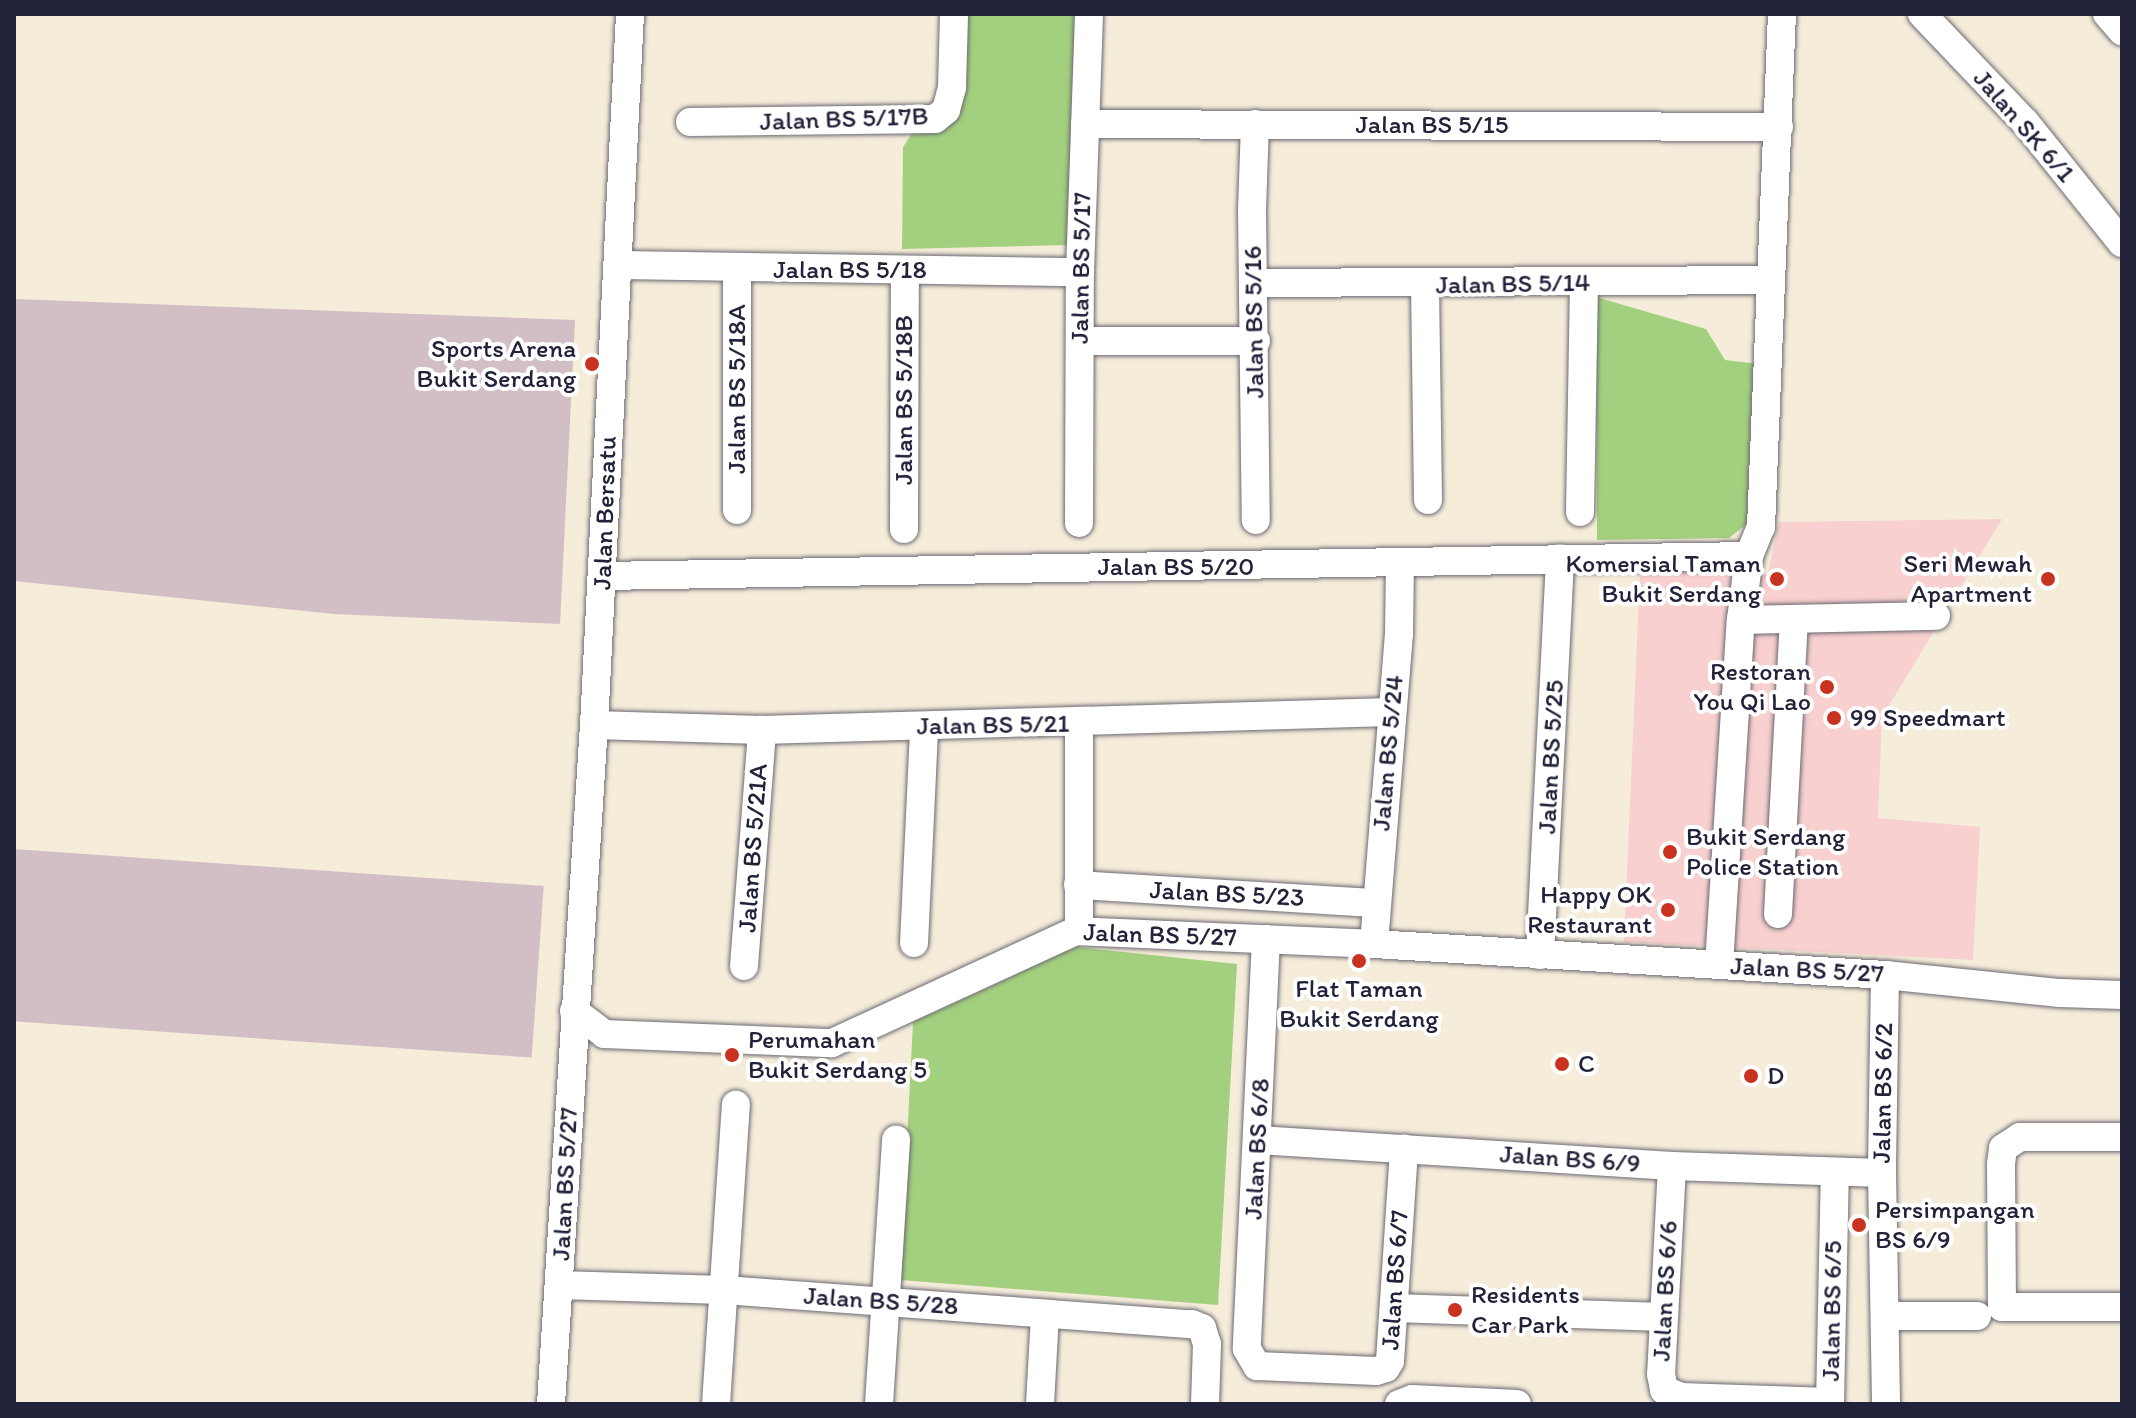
<!DOCTYPE html>
<style>
body{margin:0}
#map{position:relative;width:2136px;height:1418px;overflow:hidden;background:#f5edda;font-family:Itim,sans-serif}
div>[style]{position:absolute}
.built>*{inset:0;background:#f7d0cf}
.industrial>*{inset:0;background:#d2bec5;transform-origin:0 0}
.green>*{inset:0;background:#a3d07e}
.roads{filter:drop-shadow(0 0 2px #6c6973) drop-shadow(0 0 2px #6c6973)}
.minor>*{height:28px;margin:-14px;padding:0 14px;transform-origin:14px;border-radius:14px;background:#fff}
.dots>*{width:22px;height:22px;translate:-50% -50%;box-sizing:border-box;border:4px solid #fff;border-radius:50%}
span{translate:-50% -50%;white-space:nowrap;text-align:center;line-height:1.15;-webkit-text-stroke:8px #fff;paint-order:stroke}
.street-label{font-size:26px;color:#22223b}
.poi-label{font-size:26px;color:#22223b}
.right{translate:-100% -50%;text-align:right}
.left{translate:0 -50%;text-align:left}
.frame{position:absolute;inset:0;border:16px solid #22223b;pointer-events:none}
</style>
<div id="map">
<div class="built">
<i style="clip-path:polygon(2002px 519px,1882px 717px,1878px 818px,1980px 827px,1973px 960px,1624px 942px,1640px 571px,1768px 574px,1779px 522px)"></i>
</div>
<div class="industrial">
<i style="clip-path:polygon(14px 299px,575px 320px,560px 624px,334px 614px,14px 581px)"></i>
<i style="left:14px;top:849px;width:531px;height:172px;rotate:4deg"></i>
</div>
<div class="green">
<i style="clip-path:polygon(964px 14px,1078px 14px,1069px 245px,902px 249px,903px 147px,913px 132px,941px 129px)"></i>
<i style="clip-path:polygon(1596px 297px,1706px 329px,1725px 360px,1759px 364px,1757px 516px,1729px 538px,1597px 540px)"></i>
<i style="clip-path:polygon(1076px 947px,1237px 964px,1218px 1305px,900px 1280px,913px 1022px)"></i>
</div>
<div class="roads">
<div class="minor">
<i style="left:1922px;top:14px;width:149px;rotate:46.4deg"></i>
<i style="left:2025px;top:122px;width:155px;rotate:51.3deg"></i>
<i style="left:2107px;top:14px;width:23px;rotate:49deg"></i>
<i style="left:690px;top:122px;width:245px;rotate:-0.7deg"></i>
<i style="left:935px;top:119px;width:14px;rotate:-39deg"></i>
<i style="left:946px;top:110px;width:24px;rotate:-75deg"></i>
<i style="left:952px;top:87px;width:73px;rotate:-88.4deg"></i>
<i style="left:1085px;top:124px;width:694px;rotate:0.25deg"></i>
<i style="left:1255px;top:124px;width:87px;rotate:92deg"></i>
<i style="left:1252px;top:211px;width:309px;rotate:89.3deg"></i>
<i style="left:619px;top:265px;width:461px;rotate:0.9deg"></i>
<i style="left:737px;top:269px;width:241px;rotate:90deg"></i>
<i style="left:1255px;top:283px;width:516px;rotate:-0.33deg"></i>
<i style="left:1425px;top:285px;width:215px;rotate:89.2deg"></i>
<i style="left:1080px;top:341px;width:176px"></i>
<i style="left:1580px;top:512px;width:228px;rotate:-89deg"></i>
<i style="left:1079px;top:523px;width:251px;rotate:-89.8deg"></i>
<i style="left:1080px;top:272px;width:258px;rotate:-88deg"></i>
<i style="left:904px;top:529px;width:258px;rotate:-89.8deg"></i>
<i style="left:603px;top:576px;width:1146px;rotate:-1deg"></i>
<i style="left:1741px;top:620px;width:195px;rotate:-1.2deg"></i>
<i style="left:594px;top:725px;width:168px;rotate:1.7deg"></i>
<i style="left:762px;top:730px;width:629px;rotate:-1.64deg"></i>
<i style="left:1078px;top:885px;width:298px;rotate:3.5deg"></i>
<i style="left:1778px;top:914px;width:294px;rotate:-86.9deg"></i>
<i style="left:1079px;top:931px;width:207px;rotate:-90deg"></i>
<i style="left:1266px;top:939px;width:410px;rotate:92.7deg"></i>
<i style="left:1247px;top:1349px;width:20px;rotate:60deg"></i>
<i style="left:1257px;top:1366px;width:119px;rotate:2.4deg"></i>
<i style="left:1376px;top:1371px;width:10px;rotate:-17deg"></i>
<i style="left:1386px;top:1368px;width:8px;rotate:-60deg"></i>
<i style="left:1390px;top:1361px;width:213px;rotate:-86.2deg"></i>
<i style="left:914px;top:943px;width:216px;rotate:-87.3deg"></i>
<i style="left:1374px;top:944px;width:311px;rotate:-85.4deg"></i>
<i style="left:1399px;top:634px;width:72px;rotate:-89.2deg"></i>
<i style="left:1540px;top:955px;width:397px;rotate:-87.1deg"></i>
<i style="left:1719px;top:965px;width:346px;rotate:-86.4deg"></i>
<i style="left:1741px;top:620px;width:64px;rotate:-82.9deg"></i>
<i style="left:1749px;top:556px;width:31px;rotate:-68deg"></i>
<i style="left:1761px;top:527px;width:513px;rotate:-87.66deg"></i>
<i style="left:744px;top:966px;width:237px;rotate:-85.6deg"></i>
<i style="left:1885px;top:975px;width:198px;rotate:90.9deg"></i>
<i style="left:1882px;top:1173px;width:231px;rotate:89deg"></i>
<i style="left:574px;top:1011px;width:38px;rotate:37deg"></i>
<i style="left:604px;top:1034px;width:228px;rotate:2.3deg"></i>
<i style="left:832px;top:1043px;width:268px;rotate:-24.7deg"></i>
<i style="left:1076px;top:931px;width:298px;rotate:2.5deg"></i>
<i style="left:1374px;top:944px;width:512px;rotate:3.47deg"></i>
<i style="left:1885px;top:975px;width:176px;rotate:5.9deg"></i>
<i style="left:2060px;top:993px;width:62px;rotate:1.8deg"></i>
<i style="left:2122px;top:1137px;width:102px;rotate:180deg"></i>
<i style="left:2020px;top:1137px;width:20px;rotate:147deg"></i>
<i style="left:2003px;top:1148px;width:16px;rotate:97deg"></i>
<i style="left:2001px;top:1164px;width:143px;rotate:89.6deg"></i>
<i style="left:2002px;top:1307px;width:120px"></i>
<i style="left:1258px;top:1140px;width:415px;rotate:3.6deg"></i>
<i style="left:1672px;top:1166px;width:210px;rotate:1.9deg"></i>
<i style="left:1672px;top:1166px;width:208px;rotate:93deg"></i>
<i style="left:1661px;top:1374px;width:16px;rotate:79deg"></i>
<i style="left:1664px;top:1390px;width:18px;rotate:22deg"></i>
<i style="left:1681px;top:1397px;width:149px;rotate:1.9deg"></i>
<i style="left:559px;top:1285px;width:165px;rotate:1.7deg"></i>
<i style="left:724px;top:1290px;width:469px;rotate:4.2deg"></i>
<i style="left:1192px;top:1324px;width:11px;rotate:22deg"></i>
<i style="left:1202px;top:1328px;width:17px;rotate:73deg"></i>
<i style="left:1207px;top:1344px;width:60px;rotate:91.9deg"></i>
<i style="left:1394px;top:1308px;width:269px;rotate:1.9deg"></i>
<i style="left:1885px;top:1316px;width:92px"></i>
<i style="left:551px;top:1404px;width:680px;rotate:-86.38deg"></i>
<i style="left:594px;top:725px;width:712px;rotate:-87.1deg"></i>
<i style="left:716px;top:1404px;width:300px;rotate:-86.2deg"></i>
<i style="left:879px;top:1404px;width:265px;rotate:-86.3deg"></i>
<i style="left:1040px;top:1404px;width:90px;rotate:-86.8deg"></i>
<i style="left:1399px;top:1404px;width:14px;rotate:-21deg"></i>
<i style="left:1412px;top:1399px;width:105px;rotate:2.7deg"></i>
<i style="left:1830px;top:1404px;width:232px;rotate:-88.8deg"></i>
</div>
</div>
<div class="dots">
<i style="left:592px;top:364px;background:#c8321e"></i>
<i style="left:1777px;top:579px;background:#c8321e"></i>
<i style="left:2048px;top:579px;background:#c8321e"></i>
<i style="left:1827px;top:687px;background:#c8321e"></i>
<i style="left:1834px;top:718px;background:#c8321e"></i>
<i style="left:1670px;top:852px;background:#c8321e"></i>
<i style="left:1668px;top:910px;background:#c8321e"></i>
<i style="left:1359px;top:961px;background:#c8321e"></i>
<i style="left:732px;top:1055px;background:#c8321e"></i>
<i style="left:1562px;top:1064px;background:#c8321e"></i>
<i style="left:1751px;top:1076px;background:#c8321e"></i>
<i style="left:1859px;top:1225px;background:#c8321e"></i>
<i style="left:1455px;top:1310px;background:#c8321e"></i>
</div>
<div class="street-label">
<span style="left:844px;top:119px;rotate:-2deg">Jalan BS 5/17B</span>
<span style="left:1432px;top:125px">Jalan BS 5/15</span>
<span style="left:2024px;top:126px;rotate:49deg">Jalan SK 6/1</span>
<span style="left:1081px;top:268px;rotate:-89deg">Jalan BS 5/17</span>
<span style="left:850px;top:270px">Jalan BS 5/18</span>
<span style="left:1513px;top:284px;rotate:-1deg">Jalan BS 5/14</span>
<span style="left:1254px;top:322px;rotate:-91deg">Jalan BS 5/16</span>
<span style="left:737px;top:389px;rotate:-90deg">Jalan BS 5/18A</span>
<span style="left:904px;top:400px;rotate:-90deg">Jalan BS 5/18B</span>
<span style="left:605px;top:513px;rotate:-88deg">Jalan Bersatu</span>
<span style="left:1176px;top:567px">Jalan BS 5/20</span>
<span style="left:993px;top:725px;rotate:-1deg">Jalan BS 5/21</span>
<span style="left:1388px;top:753px;rotate:-85deg">Jalan BS 5/24</span>
<span style="left:1551px;top:757px;rotate:-87deg">Jalan BS 5/25</span>
<span style="left:753px;top:848px;rotate:-86deg">Jalan BS 5/21A</span>
<span style="left:1227px;top:894px;rotate:3deg">Jalan BS 5/23</span>
<span style="left:1160px;top:935px;rotate:2deg">Jalan BS 5/27</span>
<span style="left:1807px;top:970px;rotate:3deg">Jalan BS 5/27</span>
<span style="left:1883px;top:1093px;rotate:-89deg">Jalan BS 6/2</span>
<span style="left:1257px;top:1149px;rotate:-87deg">Jalan BS 6/8</span>
<span style="left:1570px;top:1159px;rotate:4deg">Jalan BS 6/9</span>
<span style="left:565px;top:1184px;rotate:-87deg">Jalan BS 5/27</span>
<span style="left:1395px;top:1280px;rotate:-86deg">Jalan BS 6/7</span>
<span style="left:1665px;top:1291px;rotate:-87deg">Jalan BS 6/6</span>
<span style="left:881px;top:1301px;rotate:4deg">Jalan BS 5/28</span>
<span style="left:1832px;top:1311px;rotate:-89deg">Jalan BS 6/5</span>
</div>
<div class="poi-label">
<span class="right" style="left:576px;top:364px">Sports Arena<br>Bukit Serdang</span>
<span class="right" style="left:1761px;top:579px">Komersial Taman<br>Bukit Serdang</span>
<span class="right" style="left:2032px;top:579px">Seri Mewah<br>Apartment</span>
<span class="right" style="left:1811px;top:687px">Restoran<br>You Qi Lao</span>
<span class="left" style="left:1850px;top:718px">99 Speedmart</span>
<span class="left" style="left:1686px;top:852px">Bukit Serdang<br>Police Station</span>
<span class="right" style="left:1652px;top:910px">Happy OK<br>Restaurant</span>
<span style="left:1359px;top:1004px">Flat Taman<br>Bukit Serdang</span>
<span class="left" style="left:748px;top:1055px">Perumahan<br>Bukit Serdang 5</span>
<span class="left" style="left:1578px;top:1064px">C</span>
<span class="left" style="left:1767px;top:1076px">D</span>
<span class="left" style="left:1875px;top:1225px">Persimpangan<br>BS 6/9</span>
<span class="left" style="left:1471px;top:1310px">Residents<br>Car Park</span>
</div>
<div class="frame"></div>
</div>
